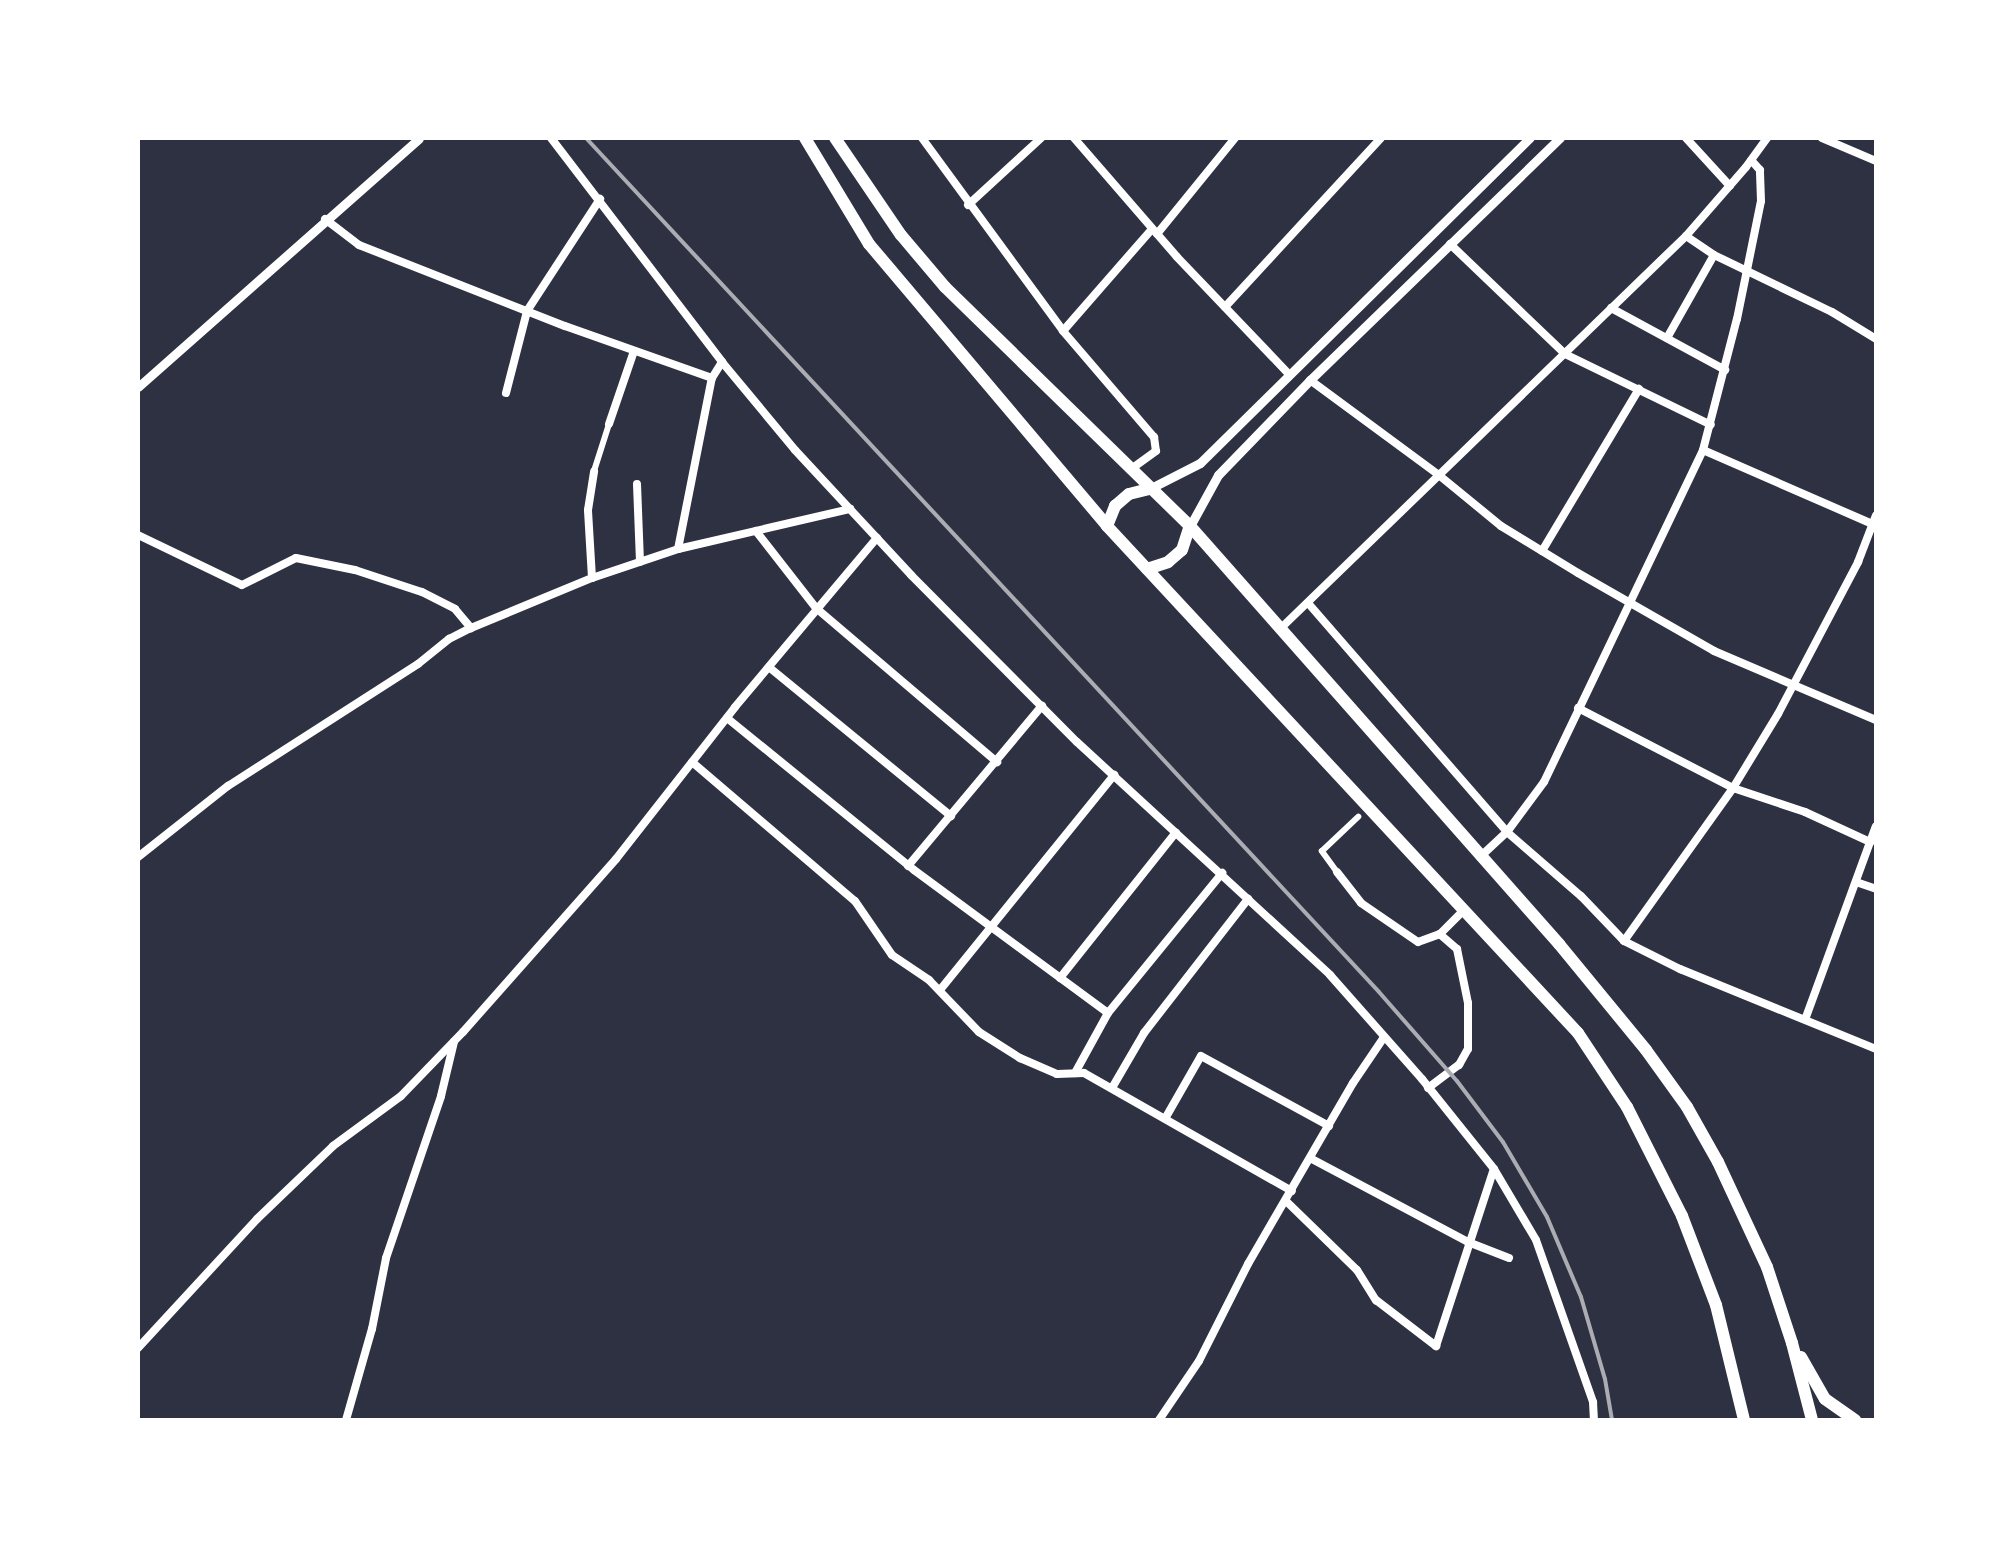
<!DOCTYPE html>
<style>
body{margin:0}
#map{position:relative;width:2014px;height:1558px;overflow:hidden;background:#2d3142;font-family:"Public Sans",sans-serif}
div>[style]{position:absolute}
.pedestrian>*{height:6px;margin:-3px;padding:0 3px;transform-origin:3px;border-radius:3px;background:#fff}
.minor>*{height:8px;margin:-4px;padding:0 4px;transform-origin:4px;border-radius:4px;background:#fff}
.tertiary>*{height:9px;margin:-4.5px;padding:0 4.5px;transform-origin:4.5px;border-radius:4.5px;background:#fff}
.trunk>*{height:12px;margin:-6px;padding:0 6px;transform-origin:6px;border-radius:6px;background:#fff}
.rail>*{height:4px;margin:-2px;padding:0 2px;transform-origin:2px;border-radius:2px;background:#abadb3}
span{translate:-50% -50%;white-space:nowrap;text-align:center;line-height:1.15;-webkit-text-stroke:6px #fff;paint-order:stroke}
.frame{position:absolute;inset:0;border:140px solid #fff;pointer-events:none}
</style>
<div id="map">
<div class="pedestrian">
<i style="left:594px;top:471px;width:49px;rotate:-72.3deg"></i>
<i style="left:1337px;top:872px;width:26px;rotate:-126deg"></i>
<i style="left:1322px;top:851px;width:50px;rotate:-43.4deg"></i>
</div>
<div class="minor">
<i style="left:551px;top:138px;width:282px;rotate:52.6deg"></i>
<i style="left:722px;top:362px;width:114px;rotate:50.3deg"></i>
<i style="left:795px;top:450px;width:171px;rotate:47.1deg"></i>
<i style="left:911px;top:575px;width:235px;rotate:45.2deg"></i>
<i style="left:1077px;top:742px;width:344px;rotate:42.6deg"></i>
<i style="left:1330px;top:975px;width:139px;rotate:48.5deg"></i>
<i style="left:1422px;top:1079px;width:115px;rotate:51.3deg"></i>
<i style="left:1494px;top:1169px;width:82px;rotate:59.4deg"></i>
<i style="left:1536px;top:1240px;width:172px;rotate:70.6deg"></i>
<i style="left:1593px;top:1402px;width:18px;rotate:87deg"></i>
<i style="left:922px;top:138px;width:239px;rotate:53.8deg"></i>
<i style="left:1063px;top:331px;width:140px;rotate:49.4deg"></i>
<i style="left:1154px;top:437px;width:14px;rotate:82deg"></i>
<i style="left:1156px;top:451px;width:32px;rotate:144deg"></i>
<i style="left:1074px;top:138px;width:157px;rotate:49.1deg"></i>
<i style="left:1177px;top:257px;width:161px;rotate:46.3deg"></i>
<i style="left:1686px;top:138px;width:65px;rotate:47.5deg"></i>
<i style="left:1822px;top:138px;width:59px;rotate:23.1deg"></i>
<i style="left:968px;top:205px;width:99px;rotate:-42.5deg"></i>
<i style="left:325px;top:219px;width:43px;rotate:37.4deg"></i>
<i style="left:359px;top:245px;width:221px;rotate:21.5deg"></i>
<i style="left:565px;top:326px;width:156px;rotate:19.5deg"></i>
<i style="left:712px;top:378px;width:19px;rotate:-58deg"></i>
<i style="left:1157px;top:234px;width:124px;rotate:-50.9deg"></i>
<i style="left:1686px;top:236px;width:34px;rotate:34deg"></i>
<i style="left:1714px;top:255px;width:131px;rotate:25.8deg"></i>
<i style="left:1832px;top:312px;width:52px;rotate:31.5deg"></i>
<i style="left:1450px;top:244px;width:159px;rotate:43.7deg"></i>
<i style="left:1565px;top:354px;width:162px;rotate:25.9deg"></i>
<i style="left:1225px;top:307px;width:230px;rotate:-47.3deg"></i>
<i style="left:1611px;top:308px;width:130px;rotate:28.5deg"></i>
<i style="left:1063px;top:331px;width:135px;rotate:-48.9deg"></i>
<i style="left:1667px;top:338px;width:95px;rotate:-60.5deg"></i>
<i style="left:1310px;top:380px;width:162px;rotate:36.4deg"></i>
<i style="left:1440px;top:476px;width:79px;rotate:39.3deg"></i>
<i style="left:1501px;top:526px;width:90px;rotate:31.4deg"></i>
<i style="left:1578px;top:573px;width:157px;rotate:29.8deg"></i>
<i style="left:1714px;top:651px;width:176px;rotate:23.1deg"></i>
<i style="left:506px;top:393px;width:85px;rotate:-75.6deg"></i>
<i style="left:527px;top:311px;width:134px;rotate:-56.9deg"></i>
<i style="left:609px;top:424px;width:77px;rotate:-71.1deg"></i>
<i style="left:1703px;top:450px;width:188px;rotate:23.6deg"></i>
<i style="left:637px;top:484px;width:78px;rotate:87.8deg"></i>
<i style="left:756px;top:531px;width:98px;rotate:52.1deg"></i>
<i style="left:816px;top:608px;width:238px;rotate:40.4deg"></i>
<i style="left:138px;top:535px;width:115px;rotate:25.7deg"></i>
<i style="left:242px;top:585px;width:60px;rotate:-26.6deg"></i>
<i style="left:296px;top:558px;width:60px;rotate:11.5deg"></i>
<i style="left:355px;top:570px;width:71px;rotate:18.2deg"></i>
<i style="left:422px;top:592px;width:37px;rotate:27deg"></i>
<i style="left:455px;top:609px;width:25px;rotate:50deg"></i>
<i style="left:678px;top:549px;width:174px;rotate:-78.8deg"></i>
<i style="left:1542px;top:551px;width:189px;rotate:-59.1deg"></i>
<i style="left:592px;top:578px;width:68px;rotate:-93.4deg"></i>
<i style="left:588px;top:510px;width:39px;rotate:-81deg"></i>
<i style="left:1308px;top:603px;width:303px;rotate:49deg"></i>
<i style="left:1507px;top:832px;width:98px;rotate:40.9deg"></i>
<i style="left:1581px;top:896px;width:62px;rotate:46.3deg"></i>
<i style="left:1624px;top:941px;width:63px;rotate:26.6deg"></i>
<i style="left:1680px;top:969px;width:212px;rotate:22.2deg"></i>
<i style="left:1280px;top:629px;width:565px;rotate:-44.07deg"></i>
<i style="left:1686px;top:236px;width:91px;rotate:-49deg"></i>
<i style="left:1746px;top:167px;width:36px;rotate:-54deg"></i>
<i style="left:770px;top:668px;width:234px;rotate:39.3deg"></i>
<i style="left:1578px;top:708px;width:174px;rotate:27.3deg"></i>
<i style="left:1733px;top:788px;width:76px;rotate:18.4deg"></i>
<i style="left:1805px;top:812px;width:72px;rotate:24.8deg"></i>
<i style="left:727px;top:718px;width:241px;rotate:39.1deg"></i>
<i style="left:914px;top:870px;width:241px;rotate:36.4deg"></i>
<i style="left:692px;top:762px;width:214px;rotate:40.5deg"></i>
<i style="left:855px;top:901px;width:65px;rotate:55.6deg"></i>
<i style="left:892px;top:955px;width:45px;rotate:34deg"></i>
<i style="left:929px;top:980px;width:72px;rotate:46.1deg"></i>
<i style="left:979px;top:1032px;width:49px;rotate:32.4deg"></i>
<i style="left:1020px;top:1058px;width:40px;rotate:23.4deg"></i>
<i style="left:1057px;top:1074px;width:27px;rotate:-2deg"></i>
<i style="left:1084px;top:1073px;width:239px;rotate:29.6deg"></i>
<i style="left:138px;top:857px;width:115px;rotate:-38.3deg"></i>
<i style="left:228px;top:786px;width:226px;rotate:-32.7deg"></i>
<i style="left:418px;top:664px;width:40px;rotate:-39deg"></i>
<i style="left:449px;top:639px;width:25px;rotate:-27deg"></i>
<i style="left:471px;top:628px;width:131px;rotate:-22.5deg"></i>
<i style="left:592px;top:578px;width:91px;rotate:-18.6deg"></i>
<i style="left:678px;top:549px;width:177px;rotate:-13.1deg"></i>
<i style="left:1480px;top:857px;width:37px;rotate:-43deg"></i>
<i style="left:1507px;top:832px;width:62px;rotate:-53.5deg"></i>
<i style="left:1544px;top:782px;width:368px;rotate:-64.4deg"></i>
<i style="left:1703px;top:450px;width:135px;rotate:-75.5deg"></i>
<i style="left:1737px;top:319px;width:120px;rotate:-78.5deg"></i>
<i style="left:1761px;top:201px;width:31px;rotate:-92deg"></i>
<i style="left:1760px;top:170px;width:13px;rotate:-132deg"></i>
<i style="left:908px;top:866px;width:209px;rotate:-50.1deg"></i>
<i style="left:1337px;top:872px;width:39px;rotate:52deg"></i>
<i style="left:1361px;top:903px;width:69px;rotate:34.4deg"></i>
<i style="left:1418px;top:942px;width:23px;rotate:-20deg"></i>
<i style="left:1440px;top:934px;width:33px;rotate:-45deg"></i>
<i style="left:1856px;top:882px;width:21px;rotate:19deg"></i>
<i style="left:1624px;top:941px;width:188px;rotate:-54.5deg"></i>
<i style="left:1733px;top:788px;width:87px;rotate:-58.7deg"></i>
<i style="left:1778px;top:714px;width:172px;rotate:-62.2deg"></i>
<i style="left:1858px;top:562px;width:50px;rotate:-69deg"></i>
<i style="left:1060px;top:978px;width:186px;rotate:-51.5deg"></i>
<i style="left:940px;top:990px;width:277px;rotate:-51deg"></i>
<i style="left:1806px;top:1017px;width:203px;rotate:-69.9deg"></i>
<i style="left:1075px;top:1073px;width:68px;rotate:-61.2deg"></i>
<i style="left:1108px;top:1013px;width:181px;rotate:-50.8deg"></i>
<i style="left:1112px;top:1088px;width:64px;rotate:-59.8deg"></i>
<i style="left:1144px;top:1033px;width:170px;rotate:-52.2deg"></i>
<i style="left:1428px;top:1088px;width:39px;rotate:-37deg"></i>
<i style="left:1459px;top:1065px;width:18px;rotate:-61deg"></i>
<i style="left:1468px;top:1049px;width:46px;rotate:-90deg"></i>
<i style="left:1468px;top:1003px;width:55px;rotate:-101.5deg"></i>
<i style="left:1457px;top:949px;width:23px;rotate:-139deg"></i>
<i style="left:1166px;top:1117px;width:70px;rotate:-60.2deg"></i>
<i style="left:1201px;top:1056px;width:146px;rotate:28.7deg"></i>
<i style="left:1310px;top:1158px;width:179px;rotate:28deg"></i>
<i style="left:1468px;top:1242px;width:44px;rotate:21.3deg"></i>
<i style="left:1286px;top:1201px;width:99px;rotate:44.2deg"></i>
<i style="left:1357px;top:1270px;width:36px;rotate:58deg"></i>
<i style="left:1376px;top:1300px;width:76px;rotate:37.5deg"></i>
<i style="left:1436px;top:1346px;width:186px;rotate:-71.9deg"></i>
<i style="left:138px;top:1348px;width:176px;rotate:-47.3deg"></i>
<i style="left:257px;top:1219px;width:105px;rotate:-43.8deg"></i>
<i style="left:333px;top:1146px;width:84px;rotate:-36.3deg"></i>
<i style="left:401px;top:1096px;width:89px;rotate:-45.9deg"></i>
<i style="left:463px;top:1032px;width:231px;rotate:-48.5deg"></i>
<i style="left:616px;top:859px;width:193px;rotate:-51.9deg"></i>
<i style="left:735px;top:707px;width:221px;rotate:-50deg"></i>
<i style="left:346px;top:1420px;width:95px;rotate:-74.1deg"></i>
<i style="left:372px;top:1329px;width:72px;rotate:-78.8deg"></i>
<i style="left:386px;top:1258px;width:171px;rotate:-71.2deg"></i>
<i style="left:441px;top:1096px;width:56px;rotate:-76.5deg"></i>
<i style="left:1159px;top:1420px;width:71px;rotate:-55.9deg"></i>
<i style="left:1199px;top:1361px;width:109px;rotate:-63.2deg"></i>
<i style="left:1248px;top:1264px;width:209px;rotate:-59.9deg"></i>
<i style="left:1353px;top:1083px;width:55px;rotate:-56deg"></i>
</div>
<div class="tertiary">
<i style="left:138px;top:387px;width:375px;rotate:-41.5deg"></i>
<i style="left:1149px;top:489px;width:57px;rotate:-27deg"></i>
<i style="left:1200px;top:463px;width:463px;rotate:-44.6deg"></i>
<i style="left:1190px;top:526px;width:58px;rotate:-61.2deg"></i>
<i style="left:1218px;top:475px;width:132px;rotate:-45.9deg"></i>
<i style="left:1310px;top:380px;width:348px;rotate:-44.1deg"></i>
</div>
<div class="trunk">
<i style="left:805px;top:138px;width:124px;rotate:58.9deg"></i>
<i style="left:869px;top:244px;width:369px;rotate:49.8deg"></i>
<i style="left:1107px;top:526px;width:692px;rotate:47.11deg"></i>
<i style="left:1578px;top:1033px;width:89px;rotate:56.5deg"></i>
<i style="left:1627px;top:1107px;width:122px;rotate:63.2deg"></i>
<i style="left:1682px;top:1216px;width:95px;rotate:69.1deg"></i>
<i style="left:1716px;top:1305px;width:118px;rotate:76.3deg"></i>
<i style="left:835px;top:138px;width:117px;rotate:55.8deg"></i>
<i style="left:901px;top:235px;width:68px;rotate:49.8deg"></i>
<i style="left:945px;top:287px;width:342px;rotate:44.3deg"></i>
<i style="left:1190px;top:526px;width:558px;rotate:48.56deg"></i>
<i style="left:1559px;top:944px;width:137px;rotate:50.6deg"></i>
<i style="left:1646px;top:1050px;width:70px;rotate:54.3deg"></i>
<i style="left:1687px;top:1107px;width:63px;rotate:60.6deg"></i>
<i style="left:1718px;top:1162px;width:116px;rotate:65deg"></i>
<i style="left:1767px;top:1267px;width:80px;rotate:71.8deg"></i>
<i style="left:1792px;top:1343px;width:80px;rotate:75.4deg"></i>
<i style="left:1107px;top:526px;width:22px;rotate:-68deg"></i>
<i style="left:1115px;top:506px;width:18px;rotate:-41deg"></i>
<i style="left:1129px;top:494px;width:21px;rotate:-14deg"></i>
<i style="left:1147px;top:569px;width:22px;rotate:-18deg"></i>
<i style="left:1168px;top:562px;width:18px;rotate:-41deg"></i>
<i style="left:1182px;top:550px;width:25px;rotate:-72deg"></i>
<i style="left:1801px;top:1357px;width:48px;rotate:60.3deg"></i>
<i style="left:1825px;top:1399px;width:37px;rotate:35deg"></i>
</div>
<div class="rail">
<i style="left:586px;top:138px;width:1165px;rotate:47.12deg"></i>
<i style="left:1379px;top:992px;width:118px;rotate:48.8deg"></i>
<i style="left:1457px;top:1081px;width:76px;rotate:53deg"></i>
<i style="left:1503px;top:1142px;width:87px;rotate:59.6deg"></i>
<i style="left:1547px;top:1217px;width:87px;rotate:67deg"></i>
<i style="left:1581px;top:1297px;width:85px;rotate:73.7deg"></i>
<i style="left:1605px;top:1379px;width:42px;rotate:80.3deg"></i>
</div>
<div class="frame"></div>
</div>
